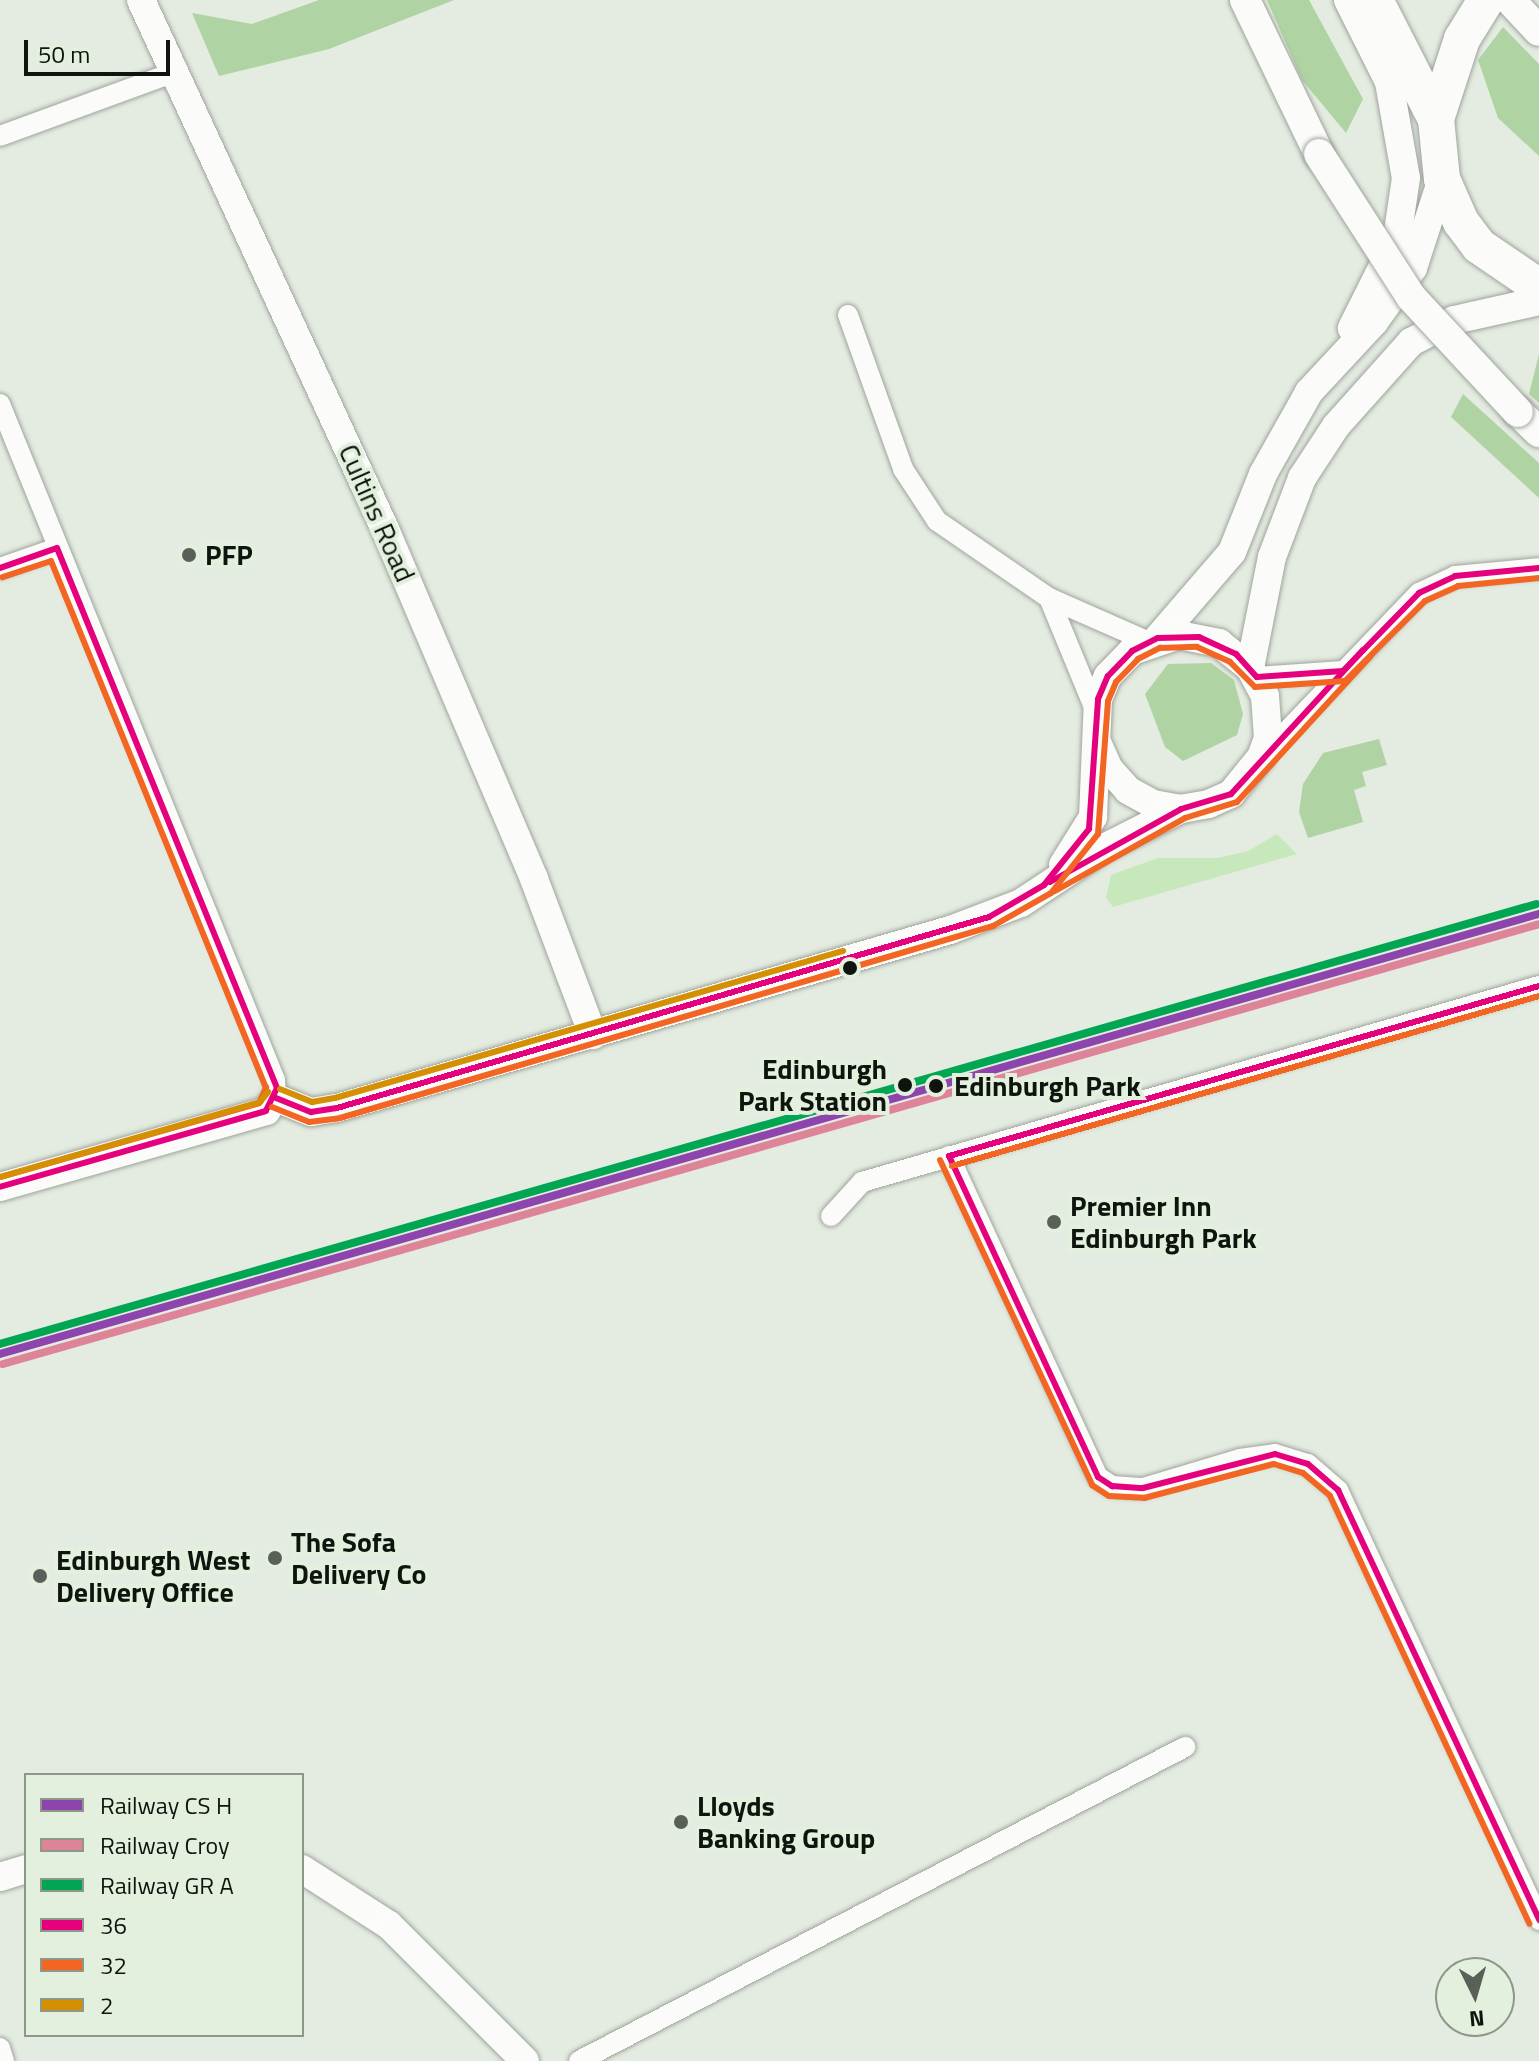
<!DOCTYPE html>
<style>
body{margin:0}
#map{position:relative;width:1539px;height:2061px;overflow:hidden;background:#e4ece1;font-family:"Titillium Web",sans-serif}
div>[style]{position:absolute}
.green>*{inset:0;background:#c6e8ba}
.forest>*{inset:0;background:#afd3a3}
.roads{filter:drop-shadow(0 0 2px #9fa49d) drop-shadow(0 0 2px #9fa49d)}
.street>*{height:20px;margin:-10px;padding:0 10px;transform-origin:10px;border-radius:10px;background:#fbfcfa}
.secondary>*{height:28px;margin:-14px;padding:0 14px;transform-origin:14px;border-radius:14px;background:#fbfcfa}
.primary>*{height:30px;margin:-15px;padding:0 15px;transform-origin:15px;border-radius:15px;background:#fbfcfa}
.highway>*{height:36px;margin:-18px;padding:0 18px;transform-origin:18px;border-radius:18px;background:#fbfcfa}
.bridges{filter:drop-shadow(0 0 2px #9fa49d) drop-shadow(0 0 2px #9fa49d)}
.primary-bridge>*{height:30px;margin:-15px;padding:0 15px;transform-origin:15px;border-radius:15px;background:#fbfcfa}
.bus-1>*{height:6px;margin:-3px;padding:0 3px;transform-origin:3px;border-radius:3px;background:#e5007d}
.bus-2>*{height:6px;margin:-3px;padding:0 3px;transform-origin:3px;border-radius:3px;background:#f26522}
.bus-3>*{height:6px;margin:-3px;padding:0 3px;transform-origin:3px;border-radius:3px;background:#d49002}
.rail-1>*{height:8px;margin:-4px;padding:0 4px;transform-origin:4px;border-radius:4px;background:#8e44ad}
.rail-2>*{height:8px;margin:-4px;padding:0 4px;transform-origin:4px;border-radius:4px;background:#dd8499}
.rail-3>*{height:8px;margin:-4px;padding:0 4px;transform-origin:4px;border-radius:4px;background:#00a651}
.dots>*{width:22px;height:22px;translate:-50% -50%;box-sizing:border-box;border:4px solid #e2f0dd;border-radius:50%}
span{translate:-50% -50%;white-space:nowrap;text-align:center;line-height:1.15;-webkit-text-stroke:8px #e2f0dd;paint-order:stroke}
.street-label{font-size:28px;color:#0f140e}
.poi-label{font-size:28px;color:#0f140e;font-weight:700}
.left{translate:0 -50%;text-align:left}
.stop-label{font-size:28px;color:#0f140e;font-weight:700}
.right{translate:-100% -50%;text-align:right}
.legend{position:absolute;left:24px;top:1773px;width:280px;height:264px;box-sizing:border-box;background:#e2f0dd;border:2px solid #8e988a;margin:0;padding:10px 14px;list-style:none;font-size:24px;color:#0f140e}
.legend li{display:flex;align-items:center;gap:16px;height:40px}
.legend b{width:40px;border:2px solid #8e988a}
.north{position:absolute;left:1435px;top:1957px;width:80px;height:80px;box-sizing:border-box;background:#e2f0dd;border:2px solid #8e988a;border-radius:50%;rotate:175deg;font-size:22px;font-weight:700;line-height:32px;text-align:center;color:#0f140e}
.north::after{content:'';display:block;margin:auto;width:28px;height:36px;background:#5a6058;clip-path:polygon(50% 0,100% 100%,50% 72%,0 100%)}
.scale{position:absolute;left:24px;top:40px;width:146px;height:36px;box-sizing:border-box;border:4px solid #0f140e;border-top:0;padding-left:10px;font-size:24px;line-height:28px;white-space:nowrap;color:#0f140e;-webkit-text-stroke:6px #e2f0dd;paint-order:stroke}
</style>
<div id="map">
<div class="green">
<i style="clip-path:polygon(1277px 834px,1297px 854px,1113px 907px,1106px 898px,1111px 875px,1158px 858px,1218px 858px,1248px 851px)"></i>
</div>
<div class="forest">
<i style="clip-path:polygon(319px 0,454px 0,329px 49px,219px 76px,192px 13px,252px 24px)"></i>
<i style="clip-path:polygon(1267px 0,1309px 0,1363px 99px,1346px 133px,1302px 80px)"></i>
<i style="clip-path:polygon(1503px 27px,1539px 64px,1539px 156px,1498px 118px,1478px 60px)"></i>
<i style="clip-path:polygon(1539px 354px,1539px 403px,1529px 394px)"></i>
<i style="clip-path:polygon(1463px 394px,1539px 463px,1539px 498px,1451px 417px)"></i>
<i style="clip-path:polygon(1211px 663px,1234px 680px,1243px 714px,1237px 735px,1183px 761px,1165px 747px,1145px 694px,1168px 664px)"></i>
<i style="clip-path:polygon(1379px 739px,1387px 765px,1362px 772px,1366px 786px,1354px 790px,1363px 822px,1308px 838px,1299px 812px,1303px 784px,1323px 753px)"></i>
</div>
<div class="roads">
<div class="street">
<i style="left:0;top:136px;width:186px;rotate:-20.1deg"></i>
<i style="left:848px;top:315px;width:164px;rotate:70.3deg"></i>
<i style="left:903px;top:469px;width:62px;rotate:56.8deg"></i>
<i style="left:937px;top:521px;width:136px;rotate:34.5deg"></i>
<i style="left:1049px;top:598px;width:109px;rotate:23.7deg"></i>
<i style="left:0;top:404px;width:730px;rotate:67.86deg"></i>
<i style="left:275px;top:1080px;width:18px;rotate:87deg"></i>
<i style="left:0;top:568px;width:60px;rotate:-19.3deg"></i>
<i style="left:1049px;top:598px;width:123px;rotate:67.6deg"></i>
<i style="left:1257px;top:677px;width:86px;rotate:-4deg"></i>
<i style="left:1264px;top:755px;width:224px;rotate:-46.3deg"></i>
<i style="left:1419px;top:593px;width:40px;rotate:-25deg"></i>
<i style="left:1455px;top:576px;width:84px;rotate:-5.4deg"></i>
<i style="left:949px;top:1156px;width:354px;rotate:65.1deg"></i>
<i style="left:1098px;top:1477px;width:17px;rotate:33deg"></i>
<i style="left:1112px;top:1486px;width:31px;rotate:4deg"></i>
<i style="left:1143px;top:1488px;width:101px;rotate:-16.6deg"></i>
<i style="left:1240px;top:1459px;width:35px;rotate:-8deg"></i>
<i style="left:1275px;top:1454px;width:34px;rotate:17deg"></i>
<i style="left:1308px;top:1464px;width:40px;rotate:41deg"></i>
<i style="left:1338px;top:1490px;width:475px;rotate:64.9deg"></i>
<i style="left:831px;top:1216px;width:46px;rotate:-47.6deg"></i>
<i style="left:862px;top:1182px;width:705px;rotate:-16.15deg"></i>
<i style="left:0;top:2048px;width:14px;rotate:73deg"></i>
<i style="left:579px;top:2061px;width:683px;rotate:-27.39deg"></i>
</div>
<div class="secondary">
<i style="left:141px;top:0;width:583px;rotate:65.24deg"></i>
<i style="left:385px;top:529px;width:380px;rotate:66.9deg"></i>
<i style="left:534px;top:879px;width:167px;rotate:69.3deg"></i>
<i style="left:1348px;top:0;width:92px;rotate:63.4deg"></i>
<i style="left:1389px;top:82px;width:97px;rotate:80deg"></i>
<i style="left:1406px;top:178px;width:61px;rotate:98.5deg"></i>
<i style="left:1397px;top:238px;width:101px;rotate:116.6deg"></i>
<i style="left:1158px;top:638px;width:113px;rotate:-49.3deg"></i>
<i style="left:1232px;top:552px;width:84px;rotate:-68.3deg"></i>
<i style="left:1263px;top:474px;width:94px;rotate:-60.7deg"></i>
<i style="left:1309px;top:392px;width:96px;rotate:-47.1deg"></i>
<i style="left:1374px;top:322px;width:67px;rotate:-54.2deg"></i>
<i style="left:1413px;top:268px;width:94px;rotate:-72deg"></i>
<i style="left:1250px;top:668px;width:113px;rotate:-78.8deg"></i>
<i style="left:1272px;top:557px;width:85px;rotate:-69.2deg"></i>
<i style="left:1302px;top:478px;width:62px;rotate:-56.8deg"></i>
<i style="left:1336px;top:426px;width:113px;rotate:-48.2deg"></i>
<i style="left:1411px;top:342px;width:48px;rotate:-27.1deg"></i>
<i style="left:1454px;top:320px;width:87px;rotate:-12.6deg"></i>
<i style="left:1063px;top:865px;width:57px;rotate:-58deg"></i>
<i style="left:1093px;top:817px;width:118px;rotate:-87.6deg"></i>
<i style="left:1098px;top:699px;width:25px;rotate:-67deg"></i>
<i style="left:1108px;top:676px;width:35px;rotate:-46deg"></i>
<i style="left:1132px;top:651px;width:50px;rotate:-18.8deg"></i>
<i style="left:1179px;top:635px;width:41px;rotate:11.3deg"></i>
<i style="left:1219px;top:643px;width:40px;rotate:39deg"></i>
<i style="left:1250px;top:668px;width:32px;rotate:62deg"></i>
<i style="left:1265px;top:696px;width:42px;rotate:85.9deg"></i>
<i style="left:1268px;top:738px;width:20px;rotate:110deg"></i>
<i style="left:1261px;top:757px;width:48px;rotate:129deg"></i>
<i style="left:1231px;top:794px;width:24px;rotate:156deg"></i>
<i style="left:1209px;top:804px;width:28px;rotate:170deg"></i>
<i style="left:1181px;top:809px;width:28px;rotate:-170deg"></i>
<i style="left:1153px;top:804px;width:29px;rotate:-151deg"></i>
<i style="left:1128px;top:790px;width:28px;rotate:-132deg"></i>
<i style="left:1109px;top:769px;width:27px;rotate:-114deg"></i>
<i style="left:0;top:1187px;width:277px;rotate:-15.9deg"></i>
<i style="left:266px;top:1111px;width:16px;rotate:-52deg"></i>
<i style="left:276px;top:1098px;width:38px;rotate:22deg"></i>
<i style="left:311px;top:1112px;width:26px;rotate:-9deg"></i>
<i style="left:337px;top:1108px;width:638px;rotate:-16.19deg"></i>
<i style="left:950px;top:930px;width:76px;rotate:-20.8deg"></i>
<i style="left:1021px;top:903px;width:100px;rotate:-33.5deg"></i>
<i style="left:1104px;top:848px;width:86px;rotate:-26.9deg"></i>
<i style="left:302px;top:1869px;width:103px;rotate:32.8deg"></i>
<i style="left:389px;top:1925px;width:192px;rotate:45deg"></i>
<i style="left:0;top:1877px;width:27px;rotate:-17deg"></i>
</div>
<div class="primary">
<i style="left:1245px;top:0;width:171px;rotate:64.3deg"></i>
<i style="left:1510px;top:0;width:42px;rotate:46.9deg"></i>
<i style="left:1518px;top:412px;width:29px;rotate:44deg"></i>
</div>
<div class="highway">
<i style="left:1375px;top:0;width:134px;rotate:62.9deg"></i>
<i style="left:1486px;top:0;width:46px;rotate:121.6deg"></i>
<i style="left:1462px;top:39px;width:84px;rotate:108deg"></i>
<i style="left:1436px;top:119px;width:60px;rotate:84.3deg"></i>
<i style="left:1442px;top:179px;width:47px;rotate:66.2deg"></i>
<i style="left:1461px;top:222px;width:30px;rotate:53deg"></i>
<i style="left:1479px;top:246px;width:73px;rotate:34.3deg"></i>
</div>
</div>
<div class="bridges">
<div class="primary-bridge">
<i style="left:1319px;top:154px;width:170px;rotate:57.2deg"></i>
<i style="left:1411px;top:297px;width:157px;rotate:47.1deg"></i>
</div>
</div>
<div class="bus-1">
<i style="left:0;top:568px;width:60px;rotate:-19.3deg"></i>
<i style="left:57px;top:548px;width:583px;rotate:67.83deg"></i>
<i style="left:277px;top:1088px;width:25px;rotate:116deg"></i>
<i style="left:266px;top:1111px;width:277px;rotate:164.1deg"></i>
<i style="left:1050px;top:882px;width:150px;rotate:-29.1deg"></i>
<i style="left:1181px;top:809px;width:52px;rotate:-16.7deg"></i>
<i style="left:1231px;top:794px;width:195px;rotate:-47.5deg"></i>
<i style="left:276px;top:1098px;width:38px;rotate:22deg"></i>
<i style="left:311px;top:1112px;width:26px;rotate:-9deg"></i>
<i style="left:337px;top:1108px;width:679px;rotate:-16.33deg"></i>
<i style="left:989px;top:917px;width:64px;rotate:-30.2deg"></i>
<i style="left:1044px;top:885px;width:72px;rotate:-51.2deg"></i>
<i style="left:1089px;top:829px;width:130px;rotate:-86deg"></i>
<i style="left:1098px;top:699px;width:25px;rotate:-67deg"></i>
<i style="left:1108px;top:676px;width:35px;rotate:-46deg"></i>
<i style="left:1132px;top:651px;width:29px;rotate:-27deg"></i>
<i style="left:1158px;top:638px;width:41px;rotate:-1.4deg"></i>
<i style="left:1199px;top:637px;width:41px;rotate:24.7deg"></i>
<i style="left:1236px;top:654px;width:31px;rotate:48deg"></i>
<i style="left:1257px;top:677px;width:86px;rotate:-4deg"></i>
<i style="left:1343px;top:671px;width:109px;rotate:-45.7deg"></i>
<i style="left:1419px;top:593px;width:40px;rotate:-25deg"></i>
<i style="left:1455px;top:576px;width:84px;rotate:-5.4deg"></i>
<i style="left:949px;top:1156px;width:354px;rotate:65.1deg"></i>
<i style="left:1098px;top:1477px;width:17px;rotate:33deg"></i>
<i style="left:1112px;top:1486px;width:31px;rotate:4deg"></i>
<i style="left:1143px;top:1488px;width:136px;rotate:-14.4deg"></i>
<i style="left:1275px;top:1454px;width:34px;rotate:17deg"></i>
<i style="left:1308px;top:1464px;width:40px;rotate:41deg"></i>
<i style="left:1338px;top:1490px;width:475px;rotate:64.9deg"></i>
<i style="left:949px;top:1156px;width:614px;rotate:-16.07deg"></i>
</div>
<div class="bus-2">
<i style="left:1055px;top:891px;width:149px;rotate:-29.3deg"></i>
<i style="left:1185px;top:818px;width:54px;rotate:-17.1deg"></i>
<i style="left:1237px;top:802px;width:197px;rotate:-47.5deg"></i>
<i style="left:272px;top:1107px;width:40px;rotate:22deg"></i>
<i style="left:309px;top:1122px;width:31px;rotate:-7deg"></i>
<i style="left:340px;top:1118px;width:681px;rotate:-16.38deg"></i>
<i style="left:993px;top:926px;width:67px;rotate:-29.6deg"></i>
<i style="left:1051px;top:893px;width:75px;rotate:-51.5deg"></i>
<i style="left:1098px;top:834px;width:133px;rotate:-85.7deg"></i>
<i style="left:1108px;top:701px;width:21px;rotate:-67deg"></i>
<i style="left:1116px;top:682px;width:32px;rotate:-46deg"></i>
<i style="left:1138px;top:659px;width:25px;rotate:-27deg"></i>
<i style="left:1160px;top:648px;width:37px;rotate:-2deg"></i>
<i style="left:1197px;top:647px;width:36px;rotate:24deg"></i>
<i style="left:1230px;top:662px;width:35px;rotate:45deg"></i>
<i style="left:1255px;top:687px;width:90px;rotate:-3.8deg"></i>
<i style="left:1345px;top:681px;width:113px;rotate:-45deg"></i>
<i style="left:1425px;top:601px;width:36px;rotate:-24deg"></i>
<i style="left:1458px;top:586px;width:81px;rotate:-5.6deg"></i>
<i style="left:940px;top:1160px;width:359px;rotate:64.9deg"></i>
<i style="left:1092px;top:1485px;width:20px;rotate:33deg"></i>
<i style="left:1109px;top:1496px;width:35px;rotate:3deg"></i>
<i style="left:1144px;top:1498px;width:134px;rotate:-14.7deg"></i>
<i style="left:1274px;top:1464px;width:30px;rotate:17deg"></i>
<i style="left:1303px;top:1473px;width:35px;rotate:40deg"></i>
<i style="left:1330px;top:1496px;width:472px;rotate:65deg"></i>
<i style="left:952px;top:1166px;width:611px;rotate:-16.15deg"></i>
<i style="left:0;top:1177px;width:269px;rotate:-15.9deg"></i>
<i style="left:259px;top:1103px;width:17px;rotate:-65deg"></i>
<i style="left:266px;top:1088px;width:569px;rotate:-112.19deg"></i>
<i style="left:51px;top:561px;width:51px;rotate:161.6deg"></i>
</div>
<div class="bus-3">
<i style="left:280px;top:1089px;width:35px;rotate:22deg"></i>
<i style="left:312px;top:1102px;width:23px;rotate:-10deg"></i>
<i style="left:335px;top:1098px;width:529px;rotate:-16.14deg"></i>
<i style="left:0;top:1177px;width:271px;rotate:-16.1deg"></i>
<i style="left:260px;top:1102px;width:13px;rotate:-51deg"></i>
</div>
<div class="rail-1">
<i style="left:0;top:1354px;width:1601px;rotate:-15.96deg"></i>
</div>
<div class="rail-2">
<i style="left:3px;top:1364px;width:1598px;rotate:-15.98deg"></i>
</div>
<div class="rail-3">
<i style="left:0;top:1344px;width:1598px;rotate:-15.98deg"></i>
</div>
<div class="dots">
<i style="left:189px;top:555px;background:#5a6058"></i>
<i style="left:850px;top:968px;background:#0f140e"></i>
<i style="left:905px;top:1085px;background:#0f140e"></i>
<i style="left:936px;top:1086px;background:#0f140e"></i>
<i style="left:1054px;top:1222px;background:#5a6058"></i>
<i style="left:275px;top:1558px;background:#5a6058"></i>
<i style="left:40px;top:1576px;background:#5a6058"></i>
<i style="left:681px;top:1822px;background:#5a6058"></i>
</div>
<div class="street-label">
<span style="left:377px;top:513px;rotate:66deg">Cultins Road</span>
</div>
<div class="poi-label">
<span class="left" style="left:205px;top:555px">PFP</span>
<span class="left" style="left:1070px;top:1222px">Premier Inn<br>Edinburgh Park</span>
<span class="left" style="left:291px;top:1558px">The Sofa<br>Delivery Co</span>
<span class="left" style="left:56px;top:1576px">Edinburgh West<br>Delivery Office</span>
<span class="left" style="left:697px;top:1822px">Lloyds<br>Banking Group</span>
</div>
<div class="stop-label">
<span class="right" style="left:887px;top:1085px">Edinburgh<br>Park Station</span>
<span class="left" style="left:954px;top:1086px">Edinburgh Park</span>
</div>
<ul class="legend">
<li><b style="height:10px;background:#8e44ad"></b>Railway CS H</li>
<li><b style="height:10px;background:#dd8499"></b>Railway Croy</li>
<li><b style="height:10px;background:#00a651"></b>Railway GR A</li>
<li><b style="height:10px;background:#e5007d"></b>36</li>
<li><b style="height:10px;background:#f26522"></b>32</li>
<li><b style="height:10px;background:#d49002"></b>2</li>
</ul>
<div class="north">N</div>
<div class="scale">50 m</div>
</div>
